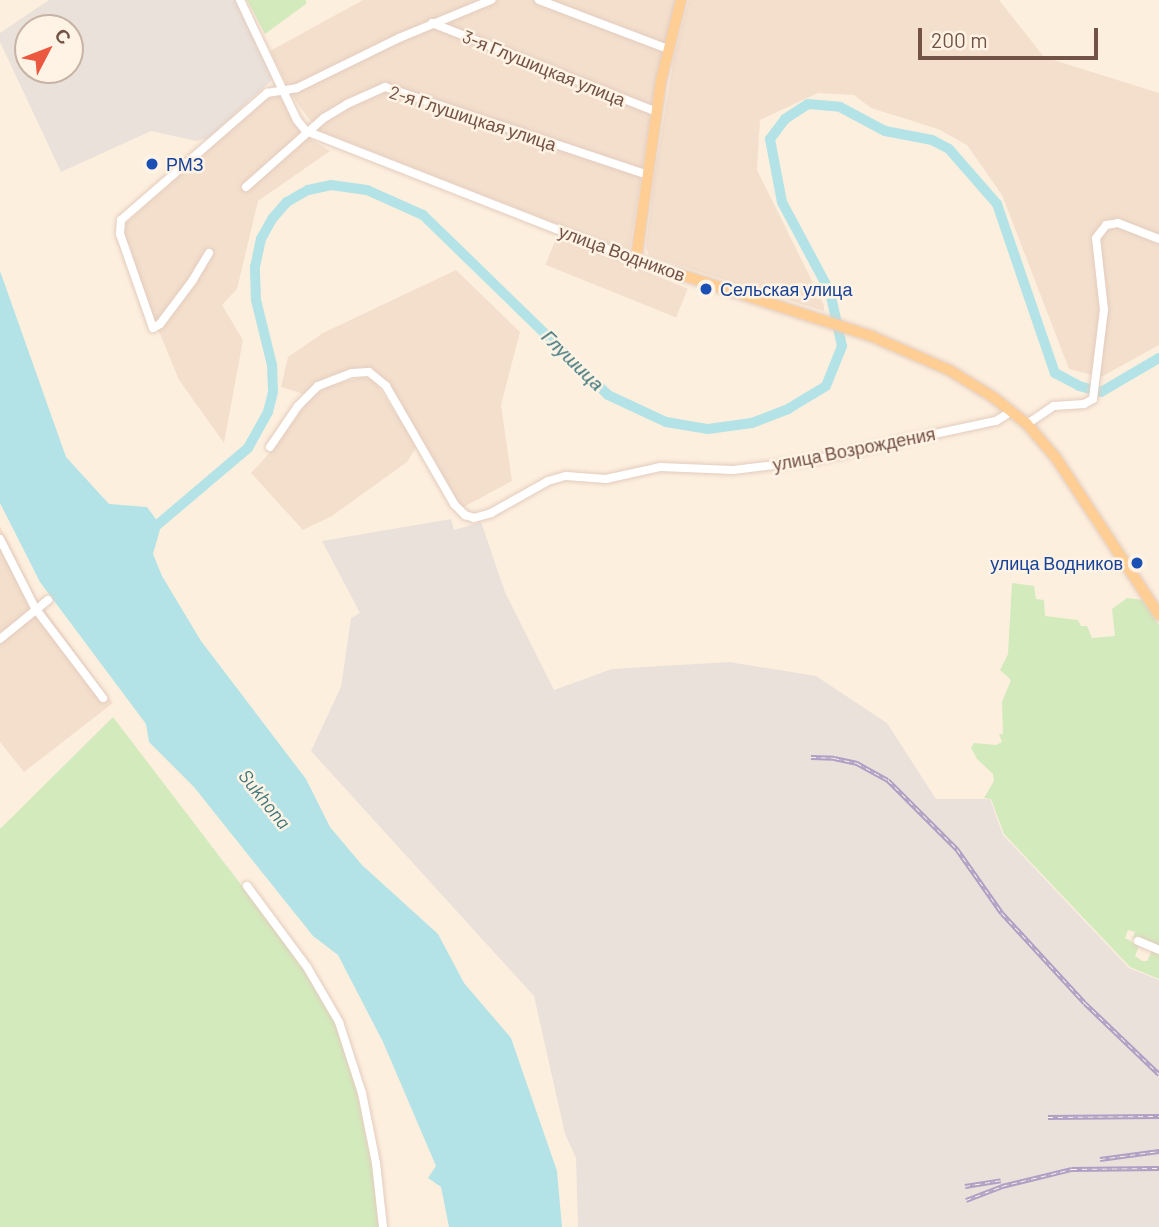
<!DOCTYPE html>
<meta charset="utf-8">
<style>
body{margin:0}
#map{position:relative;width:1159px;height:1227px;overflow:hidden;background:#fdefde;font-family:Barlow,sans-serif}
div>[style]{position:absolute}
.residential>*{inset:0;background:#f4dfcd;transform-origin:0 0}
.industrial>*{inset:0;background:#eae1db}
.green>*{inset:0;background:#d3eabd}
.water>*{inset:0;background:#b3e3e6}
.river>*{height:10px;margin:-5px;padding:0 5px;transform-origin:5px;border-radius:5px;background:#b3e3e6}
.roads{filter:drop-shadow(0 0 2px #e3ccbe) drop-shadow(0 0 2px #e3ccbe)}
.minor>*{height:8px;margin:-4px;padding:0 4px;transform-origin:4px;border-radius:4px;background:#fff}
.major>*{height:10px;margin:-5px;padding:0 5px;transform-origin:5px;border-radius:5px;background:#fece94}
.rail>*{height:4.5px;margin-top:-2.25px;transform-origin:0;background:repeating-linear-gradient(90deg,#fff3e5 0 5px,#b09ec5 0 10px);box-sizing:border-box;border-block:2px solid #b09ec5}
.dots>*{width:19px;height:19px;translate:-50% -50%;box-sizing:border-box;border:4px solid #fff3e5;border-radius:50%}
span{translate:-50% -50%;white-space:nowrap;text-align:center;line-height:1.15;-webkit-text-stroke:5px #fff3e5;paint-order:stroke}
.street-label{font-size:18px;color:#735346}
.transit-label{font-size:18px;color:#164399}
.left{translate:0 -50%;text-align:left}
.right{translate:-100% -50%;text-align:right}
.water-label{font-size:19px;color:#3a7479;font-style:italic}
.north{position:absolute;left:14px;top:14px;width:70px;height:70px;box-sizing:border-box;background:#fff3e5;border:2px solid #c7b3a5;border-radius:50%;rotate:48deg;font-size:19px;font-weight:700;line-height:28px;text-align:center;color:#735346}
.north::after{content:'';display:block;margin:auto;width:24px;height:32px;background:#eb583f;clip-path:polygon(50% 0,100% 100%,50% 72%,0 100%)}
.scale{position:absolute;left:918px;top:28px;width:180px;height:32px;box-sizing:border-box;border:4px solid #735346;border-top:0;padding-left:9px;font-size:21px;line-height:24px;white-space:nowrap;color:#735346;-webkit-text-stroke:5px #fff3e5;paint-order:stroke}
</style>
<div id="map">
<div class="residential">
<i style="clip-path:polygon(363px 0,676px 0,652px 107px,629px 252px,317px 130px,293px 97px,270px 51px)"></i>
<i style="clip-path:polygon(689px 0,999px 0,1044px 57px,1159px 93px,1159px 345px,1101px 377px,1069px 369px,1002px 195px,967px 145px,938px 129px,871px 108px,854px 95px,818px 93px,760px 120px,757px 170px,824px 305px,824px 311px,649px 256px,646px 247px,655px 173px,674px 57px)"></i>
<i style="clip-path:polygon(280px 95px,294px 122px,306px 136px,330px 151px,258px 201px,237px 289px,222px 305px,243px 340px,224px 443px,179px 380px,155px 322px,124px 233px,125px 224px,266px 99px)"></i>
<i style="left:557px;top:236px;width:141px;height:31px;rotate:22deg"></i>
<i style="clip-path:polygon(456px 270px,520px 332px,501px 405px,512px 481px,462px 508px,398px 398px,377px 372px,361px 367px,327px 377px,304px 394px,281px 387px,288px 357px,323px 333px)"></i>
<i style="clip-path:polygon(362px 377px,374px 380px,417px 446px,407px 462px,332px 516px,303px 530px,251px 473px,274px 448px,310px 398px,328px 386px)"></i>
<i style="clip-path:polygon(0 526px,34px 595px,113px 703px,24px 772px,0 742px)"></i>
</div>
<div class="industrial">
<i style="clip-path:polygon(evenodd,49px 0,236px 0,274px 78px,209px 138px,196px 141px,151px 131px,61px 172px,0 42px,0 33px,49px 0,28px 28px,70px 28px,70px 70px,28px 70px,28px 28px)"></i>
<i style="clip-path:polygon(451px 519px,454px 530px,481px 522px,505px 592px,554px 690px,612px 669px,729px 662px,816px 676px,887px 723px,936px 799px,990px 799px,1003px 835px,1129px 968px,1159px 980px,1159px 1227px,578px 1227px,576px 1158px,565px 1134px,534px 996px,311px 751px,341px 687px,351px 618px,360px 613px,322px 541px)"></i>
</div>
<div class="green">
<i style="clip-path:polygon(247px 0,306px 0,306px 4px,265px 34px)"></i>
<i style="clip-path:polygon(1012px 583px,1034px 586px,1036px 599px,1044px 600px,1045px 616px,1078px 620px,1081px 626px,1087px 626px,1092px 638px,1115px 636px,1112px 609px,1127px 598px,1143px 600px,1159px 625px,1159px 948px,1133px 938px,1135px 932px,1128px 930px,1125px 938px,1139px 946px,1135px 956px,1142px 961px,1147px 961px,1152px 951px,1159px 953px,1159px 979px,1130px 967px,1004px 834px,991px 799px,984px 798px,994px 781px,993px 774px,977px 759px,971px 748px,974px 743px,996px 745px,1002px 742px,999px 734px,1003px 734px,1002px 702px,1011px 680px,1000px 670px,1008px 654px)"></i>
<i style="clip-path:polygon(113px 717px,304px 967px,334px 1016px,356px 1087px,384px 1227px,0 1227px,0 829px)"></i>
</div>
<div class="water">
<i style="clip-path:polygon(0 271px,66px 457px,109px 504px,147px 507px,161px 526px,153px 554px,162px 576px,201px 641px,306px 779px,330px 827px,362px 865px,438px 934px,464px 983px,511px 1038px,557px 1171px,562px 1227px,449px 1227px,441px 1187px,428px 1178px,436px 1166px,383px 1042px,338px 955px,313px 936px,194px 787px,149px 742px,146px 724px,40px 582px,0 503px)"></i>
</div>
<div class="river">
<i style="left:149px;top:532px;width:130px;rotate:-40.3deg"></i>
<i style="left:248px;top:448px;width:41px;rotate:-60.9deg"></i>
<i style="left:268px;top:412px;width:21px;rotate:-76deg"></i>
<i style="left:273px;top:392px;width:27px;rotate:-92deg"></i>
<i style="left:272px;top:365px;width:67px;rotate:-103.8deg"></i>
<i style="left:256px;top:300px;width:33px;rotate:-92deg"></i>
<i style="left:255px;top:267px;width:29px;rotate:-78deg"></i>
<i style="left:261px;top:239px;width:23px;rotate:-61deg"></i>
<i style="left:272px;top:219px;width:23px;rotate:-49deg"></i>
<i style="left:287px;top:202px;width:24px;rotate:-30deg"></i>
<i style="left:308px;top:190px;width:24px;rotate:-12deg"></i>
<i style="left:331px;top:185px;width:36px;rotate:8deg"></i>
<i style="left:367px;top:190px;width:61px;rotate:24.1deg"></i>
<i style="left:423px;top:215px;width:258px;rotate:44.2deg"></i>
<i style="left:608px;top:395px;width:64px;rotate:25deg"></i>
<i style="left:666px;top:422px;width:43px;rotate:9.5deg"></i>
<i style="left:708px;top:429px;width:44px;rotate:-7.8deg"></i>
<i style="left:752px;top:423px;width:39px;rotate:-21deg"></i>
<i style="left:788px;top:409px;width:44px;rotate:-31.2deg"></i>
<i style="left:826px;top:386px;width:43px;rotate:-68.2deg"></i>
<i style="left:842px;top:346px;width:55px;rotate:-102.5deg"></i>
<i style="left:830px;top:292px;width:102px;rotate:-118.1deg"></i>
<i style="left:782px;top:202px;width:64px;rotate:-100.8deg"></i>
<i style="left:770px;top:139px;width:25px;rotate:-53deg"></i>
<i style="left:785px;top:119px;width:27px;rotate:-33deg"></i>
<i style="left:808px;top:104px;width:32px;rotate:5deg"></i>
<i style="left:840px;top:107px;width:51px;rotate:28.1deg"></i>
<i style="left:885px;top:131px;width:48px;rotate:10.8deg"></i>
<i style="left:932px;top:140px;width:19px;rotate:28deg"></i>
<i style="left:949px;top:149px;width:73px;rotate:48.9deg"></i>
<i style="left:997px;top:204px;width:179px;rotate:71.1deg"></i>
<i style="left:1055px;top:373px;width:27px;rotate:28deg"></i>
<i style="left:1079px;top:386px;width:23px;rotate:15deg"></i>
<i style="left:1101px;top:392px;width:67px;rotate:-30.4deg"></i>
</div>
<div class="roads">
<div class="minor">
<i style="left:240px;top:0;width:133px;rotate:64.6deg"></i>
<i style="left:297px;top:120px;width:14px;rotate:51deg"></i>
<i style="left:306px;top:131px;width:354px;rotate:21.4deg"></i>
<i style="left:539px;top:0;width:138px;rotate:20.8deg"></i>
<i style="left:432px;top:23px;width:242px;rotate:21.6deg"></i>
<i style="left:246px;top:187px;width:104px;rotate:-41.5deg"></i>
<i style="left:324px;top:118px;width:27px;rotate:-31deg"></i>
<i style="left:347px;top:104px;width:42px;rotate:-24.1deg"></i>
<i style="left:385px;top:87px;width:277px;rotate:18.5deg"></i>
<i style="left:209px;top:253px;width:31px;rotate:121deg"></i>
<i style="left:193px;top:280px;width:55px;rotate:126.9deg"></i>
<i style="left:160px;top:324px;width:8px;rotate:150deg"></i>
<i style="left:153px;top:328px;width:100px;rotate:-109.3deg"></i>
<i style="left:120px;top:234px;width:14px;rotate:-86deg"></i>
<i style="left:121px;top:220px;width:194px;rotate:-41deg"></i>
<i style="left:267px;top:93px;width:30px;rotate:-9deg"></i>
<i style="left:297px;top:88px;width:114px;rotate:-26.1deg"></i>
<i style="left:399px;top:38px;width:100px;rotate:-22.4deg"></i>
<i style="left:1027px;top:424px;width:32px;rotate:-34deg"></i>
<i style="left:1054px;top:406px;width:30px;rotate:-4deg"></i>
<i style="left:1084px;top:404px;width:10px;rotate:-29deg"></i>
<i style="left:1093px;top:399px;width:90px;rotate:-83deg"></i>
<i style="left:1104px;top:310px;width:72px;rotate:-96.3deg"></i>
<i style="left:1096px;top:238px;width:16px;rotate:-52deg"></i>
<i style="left:1106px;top:225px;width:12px;rotate:-9deg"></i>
<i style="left:1118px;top:223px;width:44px;rotate:21.3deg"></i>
<i style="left:270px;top:447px;width:50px;rotate:-55.7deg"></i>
<i style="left:298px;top:406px;width:28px;rotate:-45deg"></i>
<i style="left:318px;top:386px;width:36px;rotate:-21deg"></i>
<i style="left:352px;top:373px;width:17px;rotate:-3deg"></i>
<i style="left:369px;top:372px;width:22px;rotate:39deg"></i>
<i style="left:386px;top:386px;width:136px;rotate:60deg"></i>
<i style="left:454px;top:504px;width:16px;rotate:45deg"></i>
<i style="left:465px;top:515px;width:9px;rotate:18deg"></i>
<i style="left:474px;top:518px;width:18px;rotate:-16deg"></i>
<i style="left:491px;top:513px;width:65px;rotate:-29.3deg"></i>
<i style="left:548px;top:481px;width:19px;rotate:-16deg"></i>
<i style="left:566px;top:476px;width:40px;rotate:4.3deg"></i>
<i style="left:606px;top:479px;width:55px;rotate:-12.5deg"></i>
<i style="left:660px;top:467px;width:73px;rotate:2.4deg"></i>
<i style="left:733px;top:470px;width:77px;rotate:-6.8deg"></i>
<i style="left:809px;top:461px;width:191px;rotate:-12.1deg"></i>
<i style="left:996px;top:421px;width:19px;rotate:-32deg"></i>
<i style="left:0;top:539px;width:77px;rotate:63.1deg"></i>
<i style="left:35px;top:608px;width:113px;rotate:52.9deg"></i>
<i style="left:0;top:639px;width:62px;rotate:-39.1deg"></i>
<i style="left:247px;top:886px;width:101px;rotate:53.5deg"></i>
<i style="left:307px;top:967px;width:64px;rotate:59.8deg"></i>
<i style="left:339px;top:1022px;width:75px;rotate:72.1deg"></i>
<i style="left:362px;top:1093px;width:71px;rotate:78.7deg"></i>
<i style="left:376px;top:1163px;width:64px;rotate:83.8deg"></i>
<i style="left:1138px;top:941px;width:23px;rotate:23deg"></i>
</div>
<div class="major">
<i style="left:681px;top:0;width:83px;rotate:103.9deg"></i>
<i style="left:661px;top:81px;width:181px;rotate:98deg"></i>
<i style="left:636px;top:260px;width:247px;rotate:17.9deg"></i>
<i style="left:871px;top:336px;width:85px;rotate:23.6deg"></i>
<i style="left:949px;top:370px;width:52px;rotate:31.5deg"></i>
<i style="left:993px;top:397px;width:43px;rotate:38.5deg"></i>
<i style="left:1027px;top:424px;width:45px;rotate:49.5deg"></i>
<i style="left:1056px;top:458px;width:188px;rotate:56.7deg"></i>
</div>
</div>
<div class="rail">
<i style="left:811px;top:757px;width:23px;rotate:2deg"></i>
<i style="left:834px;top:758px;width:24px;rotate:12deg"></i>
<i style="left:857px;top:763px;width:35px;rotate:29deg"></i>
<i style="left:888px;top:780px;width:98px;rotate:45deg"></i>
<i style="left:957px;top:849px;width:78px;rotate:54.9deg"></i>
<i style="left:1002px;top:913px;width:122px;rotate:47.3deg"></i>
<i style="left:1085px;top:1003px;width:103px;rotate:43.8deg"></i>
<i style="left:1048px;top:1117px;width:111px;rotate:-0.5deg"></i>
<i style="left:1100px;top:1159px;width:60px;rotate:-7.7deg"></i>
<i style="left:965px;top:1186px;width:36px;rotate:-9deg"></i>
<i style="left:966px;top:1200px;width:39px;rotate:-21deg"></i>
<i style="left:1002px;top:1186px;width:72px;rotate:-13.7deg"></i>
<i style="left:1072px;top:1169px;width:87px;rotate:-0.7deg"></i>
</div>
<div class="dots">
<i style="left:152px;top:164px;background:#1a4fb4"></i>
<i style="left:706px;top:289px;background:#1a4fb4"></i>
<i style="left:1137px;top:563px;background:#1a4fb4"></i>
</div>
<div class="street-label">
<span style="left:544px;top:68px;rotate:22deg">3-я Глушицкая улица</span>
<span style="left:473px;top:118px;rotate:18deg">2-я Глушицкая улица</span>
<span style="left:622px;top:253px;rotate:20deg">улица Водников</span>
<span style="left:854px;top:449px;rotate:-11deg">улица Возрождения</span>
</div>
<div class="transit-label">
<span class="left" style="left:166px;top:164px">РМЗ</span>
<span class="left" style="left:720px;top:289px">Сельская улица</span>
<span class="right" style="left:1123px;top:563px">улица Водников</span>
</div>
<div class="water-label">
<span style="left:573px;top:360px;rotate:44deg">Глушица</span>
<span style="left:265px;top:799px;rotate:51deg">Sukhona</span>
</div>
<div class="north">С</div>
<div class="scale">200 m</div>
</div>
